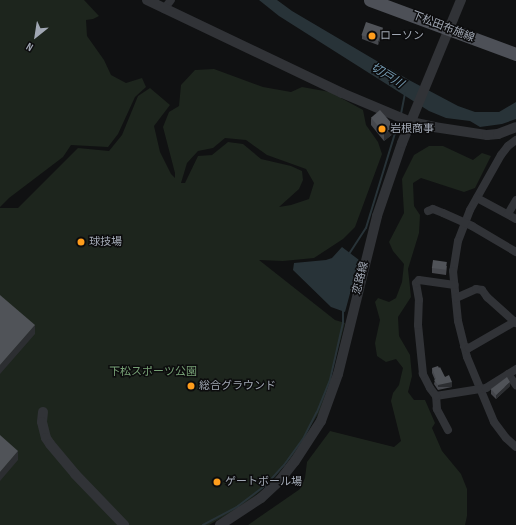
<!DOCTYPE html>
<meta charset="utf-8">
<style>
body{margin:0}
#map{position:relative;width:516px;height:525px;overflow:hidden;background:#101112;font-family:"Sofia Sans Condensed","Noto Sans JP",sans-serif}
div>[style]{position:absolute}
.green>*{inset:0;background:#1d251d}
.water>*{inset:0;background:#283338}
.stream>*{height:2px;margin:-1px;padding:0 1px;transform-origin:1px;border-radius:1px;background:#283338}
.minor>*{height:8px;margin:-4px;padding:0 4px;transform-origin:4px;border-radius:4px;background:#313337}
.tertiary>*{height:10px;margin:-5px;padding:0 5px;transform-origin:5px;border-radius:5px;background:#313337}
.primary>*{height:13px;margin:-6.5px;padding:0 6.5px;transform-origin:6.5px;border-radius:6.5px;background:#4d5057}
.wall>*{inset:0;background:#46484d}
.shaded-wall>*{inset:0;background:#2c2e31;transform-origin:0 0}
.building>*{inset:0;background:#505358;transform-origin:0 0}
.dots>*{width:11px;height:11px;translate:-50% -50%;box-sizing:border-box;border:2px solid #0c0c0d;border-radius:50%}
span{translate:-50% -50%;white-space:nowrap;text-align:center;line-height:1.15;-webkit-text-stroke:3px #0c0c0d;paint-order:stroke}
.street-label{font-size:11px;color:#a1a8b4}
.poi-label{font-size:11px;color:#a1a8b4}
.left{translate:0 -50%;text-align:left}
.park-label{font-size:11px;color:#77a176}
.water-label{font-size:12px;color:#749bb2;font-style:italic}
.north{position:absolute;left:16px;top:16px;width:40px;height:40px;-webkit-text-stroke:3px #0c0c0d;paint-order:stroke;rotate:210deg;font-size:11px;font-weight:700;line-height:16px;text-align:center;color:#a1a8b4}
.north::after{content:'';display:block;margin:auto;width:14px;height:18px;background:#a1a8b4;clip-path:polygon(50% 0,100% 100%,50% 72%,0 100%)}
</style>
<div id="map">
<div class="green">
<i style="clip-path:polygon(0 0,84px 0,99px 16px,93px 19px,86px 20px,87px 36px,104px 60px,111px 75px,126px 83px,142px 78px,146px 87px,135px 97px,118px 134px,108px 147px,71px 145px,63px 157px,9px 198px,0 207px)"></i>
<i style="clip-path:polygon(evenodd,214px 69px,263px 87px,291px 92px,302px 87px,330px 92px,363px 110px,366px 125px,378px 142px,382px 154px,355px 227px,343px 239px,314px 258px,283px 261px,259px 260px,335px 320px,345px 323px,329px 384px,320px 411px,293px 455px,276px 476px,257px 494px,237px 509px,209px 525px,0 525px,0 208px,18px 208px,78px 148px,109px 151px,122px 135px,138px 96px,150px 88px,170px 105px,154px 126px,160px 152px,171px 174px,175px 178px,175px 173px,163px 127px,169px 112px,179px 106px,181px 85px,195px 70px,214px 69px,225px 138px,246px 140px,267px 155px,306px 169px,314px 183px,309px 199px,291px 205px,279px 207px,299px 189px,303px 180px,302px 171px,291px 166px,261px 159px,243px 144px,228px 142px,212px 155px,198px 156px,185px 183px,181px 183px,187px 163px,198px 151px,213px 148px,225px 138px)"></i>
<i style="clip-path:polygon(429px 146px,443px 146px,473px 160px,482px 153px,491px 156px,475px 188px,464px 192px,421px 178px,413px 183px,414px 206px,420px 215px,419px 233px,408px 269px,411px 297px,398px 317px,399px 336px,410px 355px,412px 376px,408px 392px,414px 400px,425px 400px,435px 423px,432px 428px,442px 451px,461px 474px,467px 489px,467px 516px,465px 525px,248px 525px,300px 489px,305px 478px,307px 462px,330px 431px,394px 447px,401px 441px,391px 401px,393px 393px,399px 385px,403px 368px,396px 359px,386px 362px,377px 356px,375px 343px,380px 320px,375px 302px,378px 298px,389px 302px,396px 298px,402px 282px,404px 264px,393px 251px,389px 242px,404px 213px,402px 179px,414px 155px)"></i>
</div>
<div class="water">
<i style="clip-path:polygon(259px 0,277px 0,292px 11px,409px 80px,458px 106px,475px 112px,499px 112px,516px 102px,516px 119px,502px 124px,480px 127px,470px 121px,446px 118px,429px 111px,279px 16px)"></i>
<i style="clip-path:polygon(342px 247px,359px 260px,345px 312px,331px 307px,293px 270px,294px 263px,326px 260px,332px 258px)"></i>
</div>
<div class="stream">
<i style="left:401px;top:114px;width:21px;rotate:-79deg"></i>
<i style="left:349px;top:254px;width:31px;rotate:-57deg"></i>
<i style="left:366px;top:228px;width:113px;rotate:-73deg"></i>
<i style="left:203px;top:525px;width:40px;rotate:-28deg"></i>
<i style="left:238px;top:506px;width:34px;rotate:-37deg"></i>
<i style="left:265px;top:486px;width:28px;rotate:-48deg"></i>
<i style="left:284px;top:465px;width:32px;rotate:-54deg"></i>
<i style="left:303px;top:439px;width:30px;rotate:-63deg"></i>
<i style="left:317px;top:412px;width:35px;rotate:-68deg"></i>
<i style="left:330px;top:380px;width:58px;rotate:-77.2deg"></i>
<i style="left:343px;top:323px;width:14px;rotate:-90deg"></i>
</div>
<div class="minor">
<i style="left:164px;top:9px;width:11px;rotate:-52deg"></i>
<i style="left:516px;top:140px;width:10px;rotate:143deg"></i>
<i style="left:508px;top:146px;width:11px;rotate:128deg"></i>
<i style="left:501px;top:155px;width:63px;rotate:119.4deg"></i>
<i style="left:470px;top:210px;width:33px;rotate:111deg"></i>
<i style="left:458px;top:241px;width:30px;rotate:99deg"></i>
<i style="left:453px;top:271px;width:50px;rotate:84.3deg"></i>
<i style="left:458px;top:321px;width:37px;rotate:76deg"></i>
<i style="left:467px;top:357px;width:70px;rotate:67.4deg"></i>
<i style="left:494px;top:422px;width:20px;rotate:53deg"></i>
<i style="left:506px;top:438px;width:13px;rotate:42deg"></i>
<i style="left:477px;top:198px;width:44px;rotate:28.3deg"></i>
<i style="left:428px;top:211px;width:5px;rotate:-22deg"></i>
<i style="left:433px;top:209px;width:11px;rotate:22deg"></i>
<i style="left:443px;top:213px;width:32px;rotate:24deg"></i>
<i style="left:472px;top:226px;width:51px;rotate:30.6deg"></i>
<i style="left:508px;top:214px;width:16px;rotate:-60deg"></i>
<i style="left:456px;top:298px;width:22px;rotate:-24deg"></i>
<i style="left:476px;top:289px;width:6px;rotate:9deg"></i>
<i style="left:482px;top:290px;width:9px;rotate:54deg"></i>
<i style="left:487px;top:297px;width:39px;rotate:42deg"></i>
<i style="left:464px;top:346px;width:5px;rotate:22deg"></i>
<i style="left:469px;top:348px;width:54px;rotate:-29.9deg"></i>
<i style="left:508px;top:374px;width:14px;rotate:54deg"></i>
<i style="left:436px;top:396px;width:51px;rotate:-9.1deg"></i>
<i style="left:486px;top:388px;width:36px;rotate:-32deg"></i>
<i style="left:448px;top:430px;width:24px;rotate:-118deg"></i>
<i style="left:437px;top:409px;width:13px;rotate:-94deg"></i>
<i style="left:436px;top:396px;width:10px;rotate:-127deg"></i>
<i style="left:430px;top:388px;width:16px;rotate:-117deg"></i>
<i style="left:423px;top:374px;width:49px;rotate:-95.8deg"></i>
<i style="left:418px;top:325px;width:25px;rotate:-88deg"></i>
<i style="left:419px;top:300px;width:17px;rotate:-100deg"></i>
<i style="left:416px;top:283px;width:4px;rotate:-45deg"></i>
<i style="left:419px;top:280px;width:36px;rotate:8deg"></i>
</div>
<div class="tertiary">
<i style="left:147px;top:0;width:216px;rotate:25.5deg"></i>
<i style="left:342px;top:93px;width:75px;rotate:22.8deg"></i>
<i style="left:411px;top:122px;width:24px;rotate:12deg"></i>
<i style="left:434px;top:127px;width:54px;rotate:8.6deg"></i>
<i style="left:487px;top:135px;width:11px;rotate:-5deg"></i>
<i style="left:498px;top:134px;width:19px;rotate:-21deg"></i>
<i style="left:43px;top:412px;width:10px;rotate:96deg"></i>
<i style="left:42px;top:422px;width:16px;rotate:76deg"></i>
<i style="left:46px;top:438px;width:7px;rotate:56deg"></i>
<i style="left:50px;top:444px;width:39px;rotate:50deg"></i>
<i style="left:75px;top:474px;width:71px;rotate:46.1deg"></i>
<i style="left:220px;top:525px;width:49px;rotate:-33.4deg"></i>
<i style="left:261px;top:498px;width:26px;rotate:-43deg"></i>
<i style="left:280px;top:480px;width:24px;rotate:-52deg"></i>
<i style="left:295px;top:461px;width:48px;rotate:-57deg"></i>
<i style="left:321px;top:421px;width:50px;rotate:-70.1deg"></i>
<i style="left:338px;top:374px;width:163px;rotate:-76.1deg"></i>
<i style="left:377px;top:216px;width:77px;rotate:-71.1deg"></i>
<i style="left:402px;top:143px;width:155px;rotate:-67.6deg"></i>
</div>
<div class="primary">
<i style="left:370px;top:0;width:156px;rotate:20.3deg"></i>
</div>
<div class="wall">
<i style="clip-path:polygon(383px 32px,378px 45px,362px 39px,362px 35px)"></i>
<i style="clip-path:polygon(371px 118px,394px 133px,384px 141px,371px 125px)"></i>
<i style="clip-path:polygon(447px 266px,446px 275px,432px 273px,432px 268px)"></i>
<i style="clip-path:polygon(432px 368px,445px 377px,452px 387px,438px 390px,434px 384px,435px 380px,432px 373px)"></i>
<i style="clip-path:polygon(510px 386px,496px 399px,491px 394px,491px 389px)"></i>
</div>
<div class="shaded-wall">
<i style="clip-path:polygon(383px 28px,383px 32px,378px 45px,378px 40px)"></i>
<i style="clip-path:polygon(394px 126px,394px 133px,384px 141px,384px 134px)"></i>
<i style="clip-path:polygon(35px 325px,35px 334px,0 374px,0 365px)"></i>
<i style="left:452px;top:382px;width:5px;height:14px;rotate:90deg"></i>
<i style="clip-path:polygon(510px 382px,510px 386px,496px 399px,496px 395px)"></i>
<i style="clip-path:polygon(18px 451px,18px 460px,0 481px,0 472px)"></i>
</div>
<div class="building">
<i style="left:366px;top:22px;width:18px;height:14px;rotate:19deg"></i>
<i style="left:380px;top:110px;width:21px;height:12px;rotate:49deg"></i>
<i style="left:433px;top:260px;width:14px;height:8px;rotate:8deg"></i>
<i style="clip-path:polygon(0 295px,35px 325px,0 365px)"></i>
<i style="clip-path:polygon(438px 366px,439px 368px,440px 367px,445px 377px,449px 375px,452px 382px,438px 385px,434px 380px,436px 379px,432px 368px)"></i>
<i style="clip-path:polygon(507px 377px,510px 382px,496px 395px,491px 389px)"></i>
<i style="clip-path:polygon(0 435px,18px 451px,0 472px)"></i>
</div>
<div class="dots">
<i style="left:372px;top:36px;background:#fe9d1c"></i>
<i style="left:382px;top:129px;background:#fe9d1c"></i>
<i style="left:81px;top:242px;background:#fe9d1c"></i>
<i style="left:191px;top:386px;background:#fe9d1c"></i>
<i style="left:217px;top:482px;background:#fe9d1c"></i>
</div>
<div class="street-label">
<span style="left:443px;top:27px;rotate:21deg">下松田布施線</span>
<span style="left:361px;top:278px;rotate:-76deg">恋路線</span>
</div>
<div class="poi-label">
<span class="left" style="left:380px;top:36px">ローソン</span>
<span class="left" style="left:390px;top:129px">岩根商事</span>
<span class="left" style="left:89px;top:242px">球技場</span>
<span class="left" style="left:199px;top:386px">総合グラウンド</span>
<span class="left" style="left:225px;top:482px">ゲートボール場</span>
</div>
<div class="park-label">
<span style="left:153px;top:372px">下松スポーツ公園</span>
</div>
<div class="water-label">
<span style="left:387px;top:76px;rotate:32deg">切戸川</span>
</div>
<div class="north">N</div>
</div>
